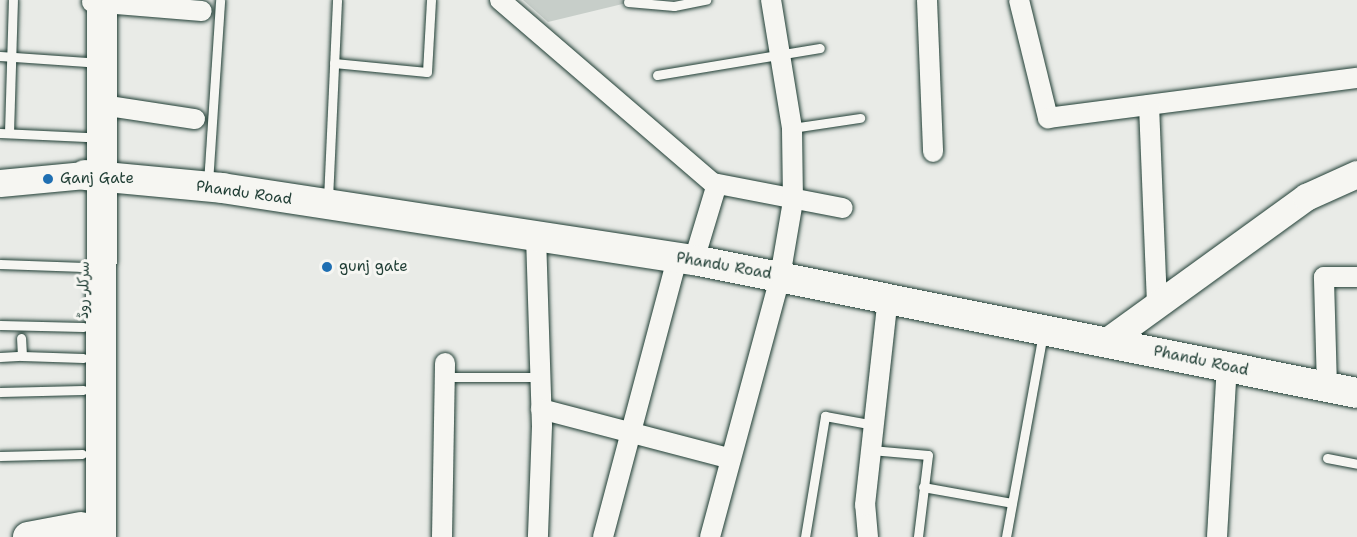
<!DOCTYPE html>
<meta charset="utf-8">
<style>
body{margin:0}
#map{position:relative;width:1357px;height:537px;overflow:hidden;background:#e9ebe7;font-family:"Shantell Sans","Playpen Sans Arabic",sans-serif}
div>[style]{position:absolute}
.green>*{inset:0;background:#c7cec9}
.roads{filter:drop-shadow(0 0 2px #1f3d34) drop-shadow(0 0 2px #1f3d34)}
.lane>*{height:9px;margin:-4.5px;padding:0 4.5px;transform-origin:4.5px;border-radius:4.5px;background:#f6f6f2}
.street>*{height:20px;margin:-10px;padding:0 10px;transform-origin:10px;border-radius:10px;background:#f6f6f2}
.secondary>*{height:27px;margin:-13.5px;padding:0 13.5px;transform-origin:13.5px;border-radius:13.5px;background:#f6f6f2}
.primary>*{height:30px;margin:-15px;padding:0 15px;transform-origin:15px;border-radius:15px;background:#f6f6f2}
.dots>*{width:16px;height:16px;translate:-50% -50%;box-sizing:border-box;border:3px solid #f6f6f2;border-radius:50%}
span{translate:-50% -50%;white-space:nowrap;text-align:center;line-height:1.15;-webkit-text-stroke:6px #f6f6f2;paint-order:stroke}
.poi-label{font-size:15px;color:#1f3d34}
.left{translate:0 -50%;text-align:left}
.street-label{font-size:15px;color:#1f3d34}
</style>
<div id="map">
<div class="green">
<i style="clip-path:polygon(523px 0,639px 0,548px 22px)"></i>
</div>
<div class="roads">
<div class="lane">
<i style="left:628px;top:2px;width:46px;rotate:5deg"></i>
<i style="left:674px;top:6px;width:33px;rotate:-11deg"></i>
<i style="left:0;top:56px;width:87px;rotate:3.9deg"></i>
<i style="left:334px;top:63px;width:93px;rotate:5.5deg"></i>
<i style="left:427px;top:72px;width:72px;rotate:-86.8deg"></i>
<i style="left:657px;top:75px;width:165px;rotate:-9.4deg"></i>
<i style="left:792px;top:128px;width:69px;rotate:-8.4deg"></i>
<i style="left:0;top:133px;width:86px;rotate:2.7deg"></i>
<i style="left:9px;top:133px;width:133px;rotate:-88.3deg"></i>
<i style="left:208px;top:183px;width:183px;rotate:-86.2deg"></i>
<i style="left:328px;top:199px;width:199px;rotate:-87.4deg"></i>
<i style="left:0;top:264px;width:84px;rotate:2deg"></i>
<i style="left:0;top:325px;width:83px;rotate:1.4deg"></i>
<i style="left:22px;top:356px;width:61px;rotate:1.9deg"></i>
<i style="left:0;top:357px;width:22px;rotate:-3deg"></i>
<i style="left:22px;top:356px;width:18px;rotate:-93deg"></i>
<i style="left:444px;top:377px;width:96px"></i>
<i style="left:0;top:392px;width:83px;rotate:-1.4deg"></i>
<i style="left:871px;top:450px;width:57px;rotate:5deg"></i>
<i style="left:928px;top:455px;width:83px;rotate:97deg"></i>
<i style="left:0;top:456px;width:82px;rotate:-1.4deg"></i>
<i style="left:1327px;top:458px;width:31px;rotate:11deg"></i>
<i style="left:923px;top:487px;width:90px;rotate:10.2deg"></i>
<i style="left:805px;top:537px;width:123px;rotate:-80.6deg"></i>
<i style="left:825px;top:416px;width:50px;rotate:10.4deg"></i>
<i style="left:1006px;top:537px;width:206px;rotate:-79.7deg"></i>
</div>
<div class="street">
<i style="left:500px;top:0;width:281px;rotate:40.7deg"></i>
<i style="left:713px;top:183px;width:132px;rotate:10.9deg"></i>
<i style="left:927px;top:0;width:152px;rotate:87.7deg"></i>
<i style="left:1019px;top:0;width:122px;rotate:76.2deg"></i>
<i style="left:1048px;top:118px;width:312px;rotate:-7.4deg"></i>
<i style="left:92px;top:2px;width:110px;rotate:4.7deg"></i>
<i style="left:102px;top:105px;width:94px;rotate:8.6deg"></i>
<i style="left:1149px;top:105px;width:200px;rotate:87.7deg"></i>
<i style="left:536px;top:236px;width:190px;rotate:88.2deg"></i>
<i style="left:542px;top:426px;width:111px;rotate:92.1deg"></i>
<i style="left:694px;top:260px;width:79px;rotate:-73.2deg"></i>
<i style="left:1327px;top:387px;width:110px;rotate:-91.6deg"></i>
<i style="left:1324px;top:277px;width:33px"></i>
<i style="left:541px;top:409px;width:196px;rotate:14.7deg"></i>
<i style="left:442px;top:537px;width:174px;rotate:-89deg"></i>
<i style="left:603px;top:537px;width:289px;rotate:-75.1deg"></i>
<i style="left:710px;top:537px;width:269px;rotate:-74.9deg"></i>
<i style="left:780px;top:277px;width:77px;rotate:-80.3deg"></i>
<i style="left:793px;top:201px;width:73px;rotate:-90.8deg"></i>
<i style="left:792px;top:128px;width:130px;rotate:-99.3deg"></i>
<i style="left:868px;top:537px;width:32px;rotate:-95deg"></i>
<i style="left:865px;top:505px;width:208px;rotate:-83.7deg"></i>
<i style="left:1217px;top:537px;width:171px;rotate:-86.7deg"></i>
</div>
<div class="secondary">
<i style="left:0;top:183px;width:85px;rotate:-5.4deg"></i>
<i style="left:1107px;top:341px;width:246px;rotate:-35.9deg"></i>
<i style="left:1306px;top:197px;width:56px;rotate:-24.3deg"></i>
</div>
<div class="primary">
<i style="left:85px;top:175px;width:138px;rotate:5.4deg"></i>
<i style="left:222px;top:188px;width:477px;rotate:8.7deg"></i>
<i style="left:694px;top:260px;width:676px;rotate:11.34deg"></i>
<i style="left:28px;top:537px;width:54px;rotate:-10.7deg"></i>
<i style="left:101px;top:537px;width:537px;rotate:-89.89deg"></i>
</div>
</div>
<div class="dots">
<i style="left:48px;top:179px;background:#1f6fb2"></i>
<i style="left:327px;top:267px;background:#1f6fb2"></i>
</div>
<div class="poi-label">
<span class="left" style="left:60px;top:179px">Ganj Gate</span>
<span class="left" style="left:339px;top:267px">gunj gate</span>
</div>
<div class="street-label">
<span style="left:244px;top:193px;rotate:8deg">Phandu Road</span>
<span style="left:724px;top:266px;rotate:10deg">Phandu Road</span>
<span style="left:84px;top:290px;rotate:-89deg">سرکلر روڈ</span>
<span style="left:1201px;top:361px;rotate:12deg">Phandu Road</span>
</div>
</div>
